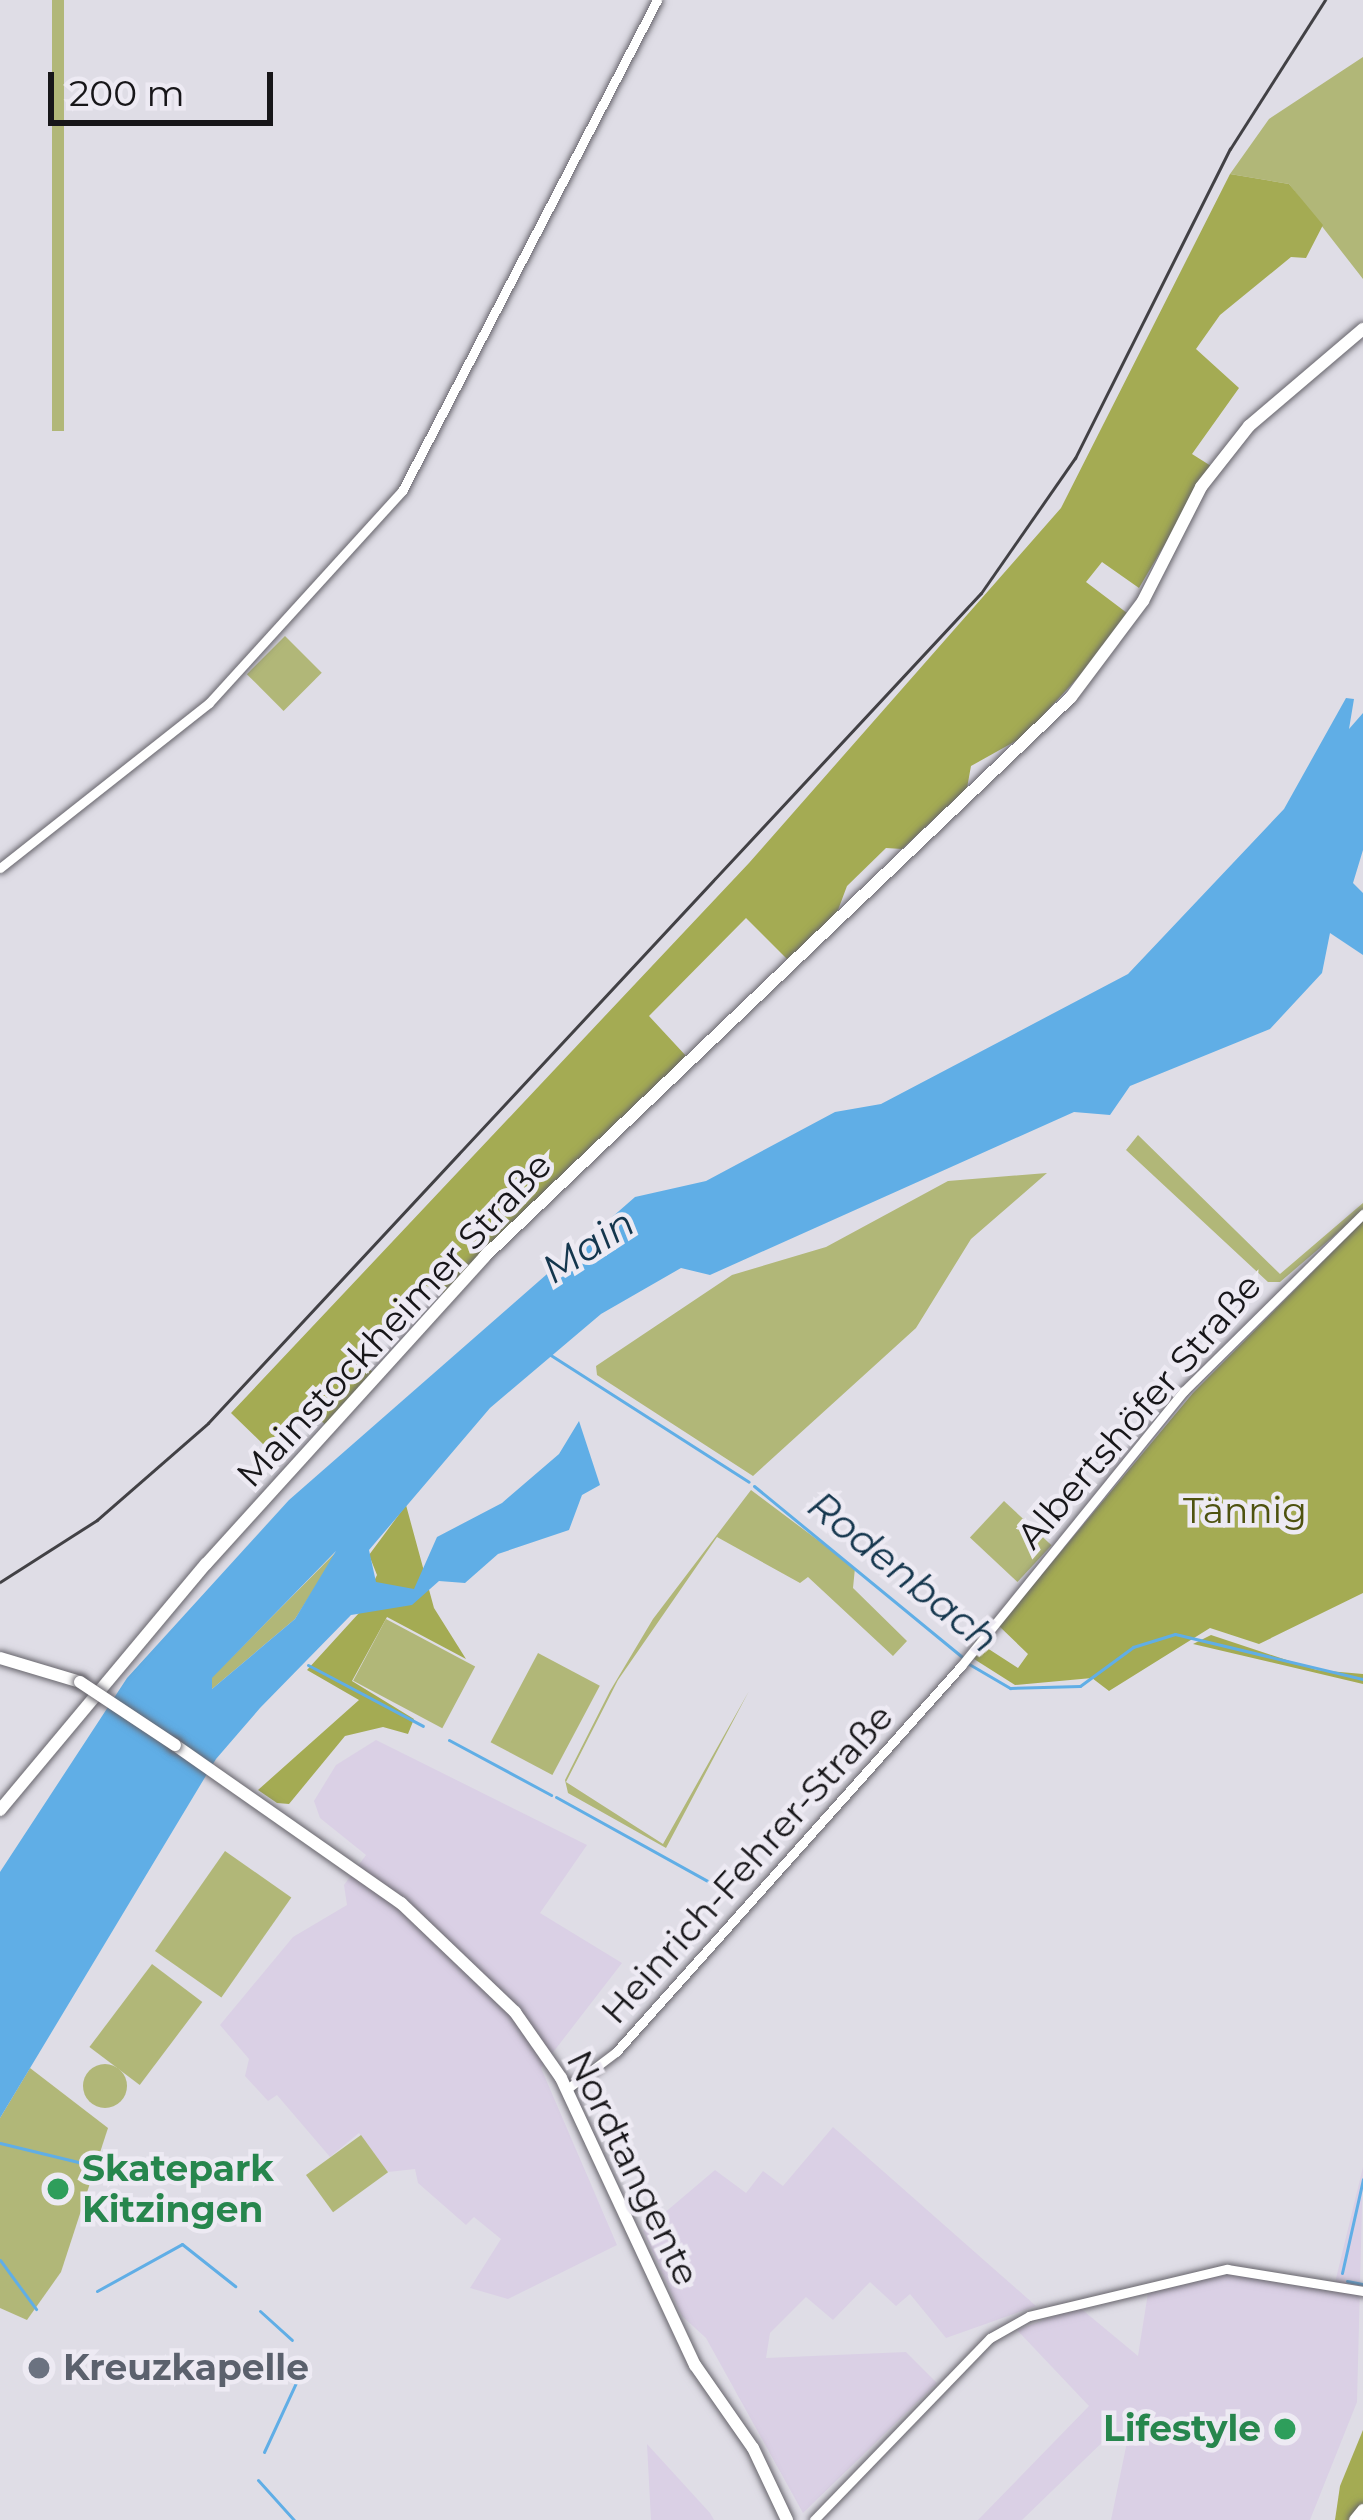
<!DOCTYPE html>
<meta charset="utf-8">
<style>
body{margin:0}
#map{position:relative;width:1363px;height:2520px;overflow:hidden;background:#dfdde6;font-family:Montserrat,sans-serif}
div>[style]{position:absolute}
.industrial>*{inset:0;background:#dad0e5}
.green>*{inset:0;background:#b1b778;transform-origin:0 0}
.round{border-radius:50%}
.forest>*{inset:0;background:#a4ab53}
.water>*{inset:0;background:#60aee6}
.stream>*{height:3px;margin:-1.5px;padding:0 1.5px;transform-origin:1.5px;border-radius:1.5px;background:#60aee6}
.roads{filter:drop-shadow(0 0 3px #66646b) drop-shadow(0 0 3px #66646b)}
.minor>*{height:9px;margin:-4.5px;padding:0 4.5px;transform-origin:4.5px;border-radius:4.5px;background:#fff}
.major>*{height:12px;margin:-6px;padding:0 6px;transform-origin:6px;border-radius:6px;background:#fff}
.rail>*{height:3px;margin:-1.5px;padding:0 1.5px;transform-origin:1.5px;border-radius:1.5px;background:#424145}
.bridges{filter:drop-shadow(0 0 3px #66646b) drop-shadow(0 0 3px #66646b)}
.major-bridge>*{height:12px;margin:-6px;padding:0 6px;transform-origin:6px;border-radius:6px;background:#fff}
.dots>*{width:33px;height:33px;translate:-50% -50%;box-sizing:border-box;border:6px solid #edeaf3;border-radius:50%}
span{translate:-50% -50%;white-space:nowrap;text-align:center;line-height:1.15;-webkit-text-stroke:9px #edeaf3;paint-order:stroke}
.street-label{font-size:36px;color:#171619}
.park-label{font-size:36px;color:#4e520f}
.leisure-label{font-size:36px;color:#27864d;font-weight:700}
.left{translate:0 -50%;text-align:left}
.right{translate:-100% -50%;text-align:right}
.worship-label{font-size:36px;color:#5b616d;font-weight:700}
.water-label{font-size:39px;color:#14364d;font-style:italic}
.scale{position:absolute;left:48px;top:72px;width:225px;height:54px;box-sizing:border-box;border:6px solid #171619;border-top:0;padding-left:15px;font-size:36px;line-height:42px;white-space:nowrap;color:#171619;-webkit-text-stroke:9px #edeaf3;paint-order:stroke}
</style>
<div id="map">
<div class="industrial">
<i style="clip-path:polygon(376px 1740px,587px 1845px,540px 1913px,622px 1963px,541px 2068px,617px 2245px,508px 2299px,470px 2288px,501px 2239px,474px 2217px,466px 2225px,418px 2183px,415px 2169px,388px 2172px,359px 2133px,330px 2157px,277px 2095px,268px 2101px,245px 2076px,249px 2059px,220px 2025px,293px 1937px,347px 1905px,344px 1885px,366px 1855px,320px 1818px,314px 1801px,336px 1765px)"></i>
<i style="clip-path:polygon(833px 2127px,1036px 2306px,946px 2338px,910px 2294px,896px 2306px,870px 2282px,833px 2320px,806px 2297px,770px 2333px,766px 2358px,906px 2352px,937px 2383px,803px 2513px,706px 2338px,682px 2316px,643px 2231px,715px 2170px,746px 2193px,763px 2171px,783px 2186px)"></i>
<i style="clip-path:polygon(1363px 2167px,1357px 2402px,1310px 2520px,1111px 2520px,1127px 2442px,1115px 2430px,1022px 2520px,978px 2520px,1089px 2406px,1017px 2330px,1079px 2307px,1138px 2356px,1148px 2293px,1227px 2274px,1333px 2291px)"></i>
<i style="clip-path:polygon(647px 2444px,710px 2513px,714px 2520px,651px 2520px)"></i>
</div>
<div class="green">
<i style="left:52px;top:0;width:12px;height:431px"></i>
<i style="clip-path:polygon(1363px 57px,1363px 279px,1289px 184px,1230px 174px,1269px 119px)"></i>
<i style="left:285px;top:636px;width:52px;height:54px;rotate:45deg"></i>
<i style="clip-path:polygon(1138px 1135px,1280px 1274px,1363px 1203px,1363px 1211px,1280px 1282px,1268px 1282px,1126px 1150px)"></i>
<i style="clip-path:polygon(1047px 1173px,971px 1239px,916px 1328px,753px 1476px,597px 1375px,596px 1366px,732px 1275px,826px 1247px,948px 1181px)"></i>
<i style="clip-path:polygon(751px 1490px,855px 1568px,853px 1588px,907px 1641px,893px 1656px,808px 1577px,800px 1583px,717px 1537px,618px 1680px,566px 1782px,663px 1844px,749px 1691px,666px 1848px,568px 1793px,565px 1780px,610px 1691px,653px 1619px)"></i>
<i style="left:1004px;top:1501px;width:65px;height:50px;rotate:43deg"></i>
<i style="clip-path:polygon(340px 1548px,295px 1619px,212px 1689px,211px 1678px)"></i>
<i style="left:386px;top:1619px;width:101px;height:70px;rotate:28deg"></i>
<i style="left:538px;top:1653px;width:70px;height:101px;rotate:28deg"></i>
<i style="left:225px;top:1851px;width:81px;height:122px;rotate:35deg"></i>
<i style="left:152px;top:1964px;width:63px;height:104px;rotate:37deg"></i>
<i class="round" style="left:83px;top:2064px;width:44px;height:44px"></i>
<i style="clip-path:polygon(30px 2068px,108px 2128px,61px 2272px,27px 2320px,0 2308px,0 2118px)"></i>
<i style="left:361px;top:2135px;width:46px;height:68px;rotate:54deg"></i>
</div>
<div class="forest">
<i style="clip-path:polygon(1230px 174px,1289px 184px,1323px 225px,1306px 258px,1291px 257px,1220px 315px,1196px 349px,1239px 388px,1192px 454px,1211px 466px,1139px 588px,1102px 562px,1086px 582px,1127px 613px,1095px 659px,1023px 737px,971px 766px,967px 788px,902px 849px,886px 848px,847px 886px,835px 918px,787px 959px,746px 918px,649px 1016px,687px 1057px,447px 1294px,419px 1283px,357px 1358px,377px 1376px,329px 1428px,306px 1407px,267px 1448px,231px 1413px,749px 863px,1061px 508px)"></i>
<i style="clip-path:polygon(1363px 1221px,1363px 1593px,1259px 1644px,1210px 1628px,1109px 1691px,1092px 1678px,1015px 1685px,974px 1659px,984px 1646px,1018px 1668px,1028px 1654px,999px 1626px,1193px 1393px)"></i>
<i style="clip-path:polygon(406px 1505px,434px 1608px,466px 1659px,387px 1617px,352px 1681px,414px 1719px,408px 1734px,383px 1727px,345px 1736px,289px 1804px,277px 1803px,258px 1790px,359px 1700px,307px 1670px,359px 1613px,377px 1575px,369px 1555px)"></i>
<i style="clip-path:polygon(1211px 1635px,1317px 1670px,1363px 1674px,1363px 1684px,1193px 1644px)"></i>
<i style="clip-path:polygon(1363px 2430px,1363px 2520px,1335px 2520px,1340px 2486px)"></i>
</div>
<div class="water">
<i style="clip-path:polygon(evenodd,1346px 698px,1354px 699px,1349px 729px,1363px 713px,1363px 850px,1353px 883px,1363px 893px,1363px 955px,1330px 933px,1322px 973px,1270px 1029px,1130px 1086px,1110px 1115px,1074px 1112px,710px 1275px,681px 1268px,601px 1314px,490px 1408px,369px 1550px,376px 1582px,414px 1589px,437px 1537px,502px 1503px,559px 1454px,579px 1421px,600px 1485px,582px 1495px,569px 1530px,498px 1554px,465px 1583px,439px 1581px,412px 1605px,351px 1615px,260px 1708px,216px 1759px,0 2118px,0 1872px,127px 1678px,289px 1500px,635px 1197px,706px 1181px,835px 1112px,881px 1104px,1128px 974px,1284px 809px,1346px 698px,336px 1551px,295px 1619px,212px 1689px,212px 1678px,336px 1551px)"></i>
</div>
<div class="stream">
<i style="left:549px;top:1354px;width:237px;rotate:32.6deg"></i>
<i style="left:754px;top:1486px;width:269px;rotate:39.4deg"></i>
<i style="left:969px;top:1664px;width:48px;rotate:30.3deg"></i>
<i style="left:1010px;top:1688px;width:70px;rotate:-1.6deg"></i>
<i style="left:1080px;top:1686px;width:66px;rotate:-36.3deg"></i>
<i style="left:1133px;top:1647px;width:44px;rotate:-17.2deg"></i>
<i style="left:1175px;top:1634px;width:193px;rotate:13.5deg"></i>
<i style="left:308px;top:1665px;width:130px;rotate:27.9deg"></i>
<i style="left:449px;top:1740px;width:116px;rotate:28.3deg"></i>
<i style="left:556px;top:1797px;width:188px;rotate:29deg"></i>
<i style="left:0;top:2143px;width:89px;rotate:13.7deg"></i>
<i style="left:0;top:2260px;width:61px;rotate:53.7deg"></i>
<i style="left:1342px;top:2273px;width:96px;rotate:-77.4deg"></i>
<i style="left:1347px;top:2281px;width:16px;rotate:11deg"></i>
<i style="left:97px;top:2291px;width:97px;rotate:-28.9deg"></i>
<i style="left:182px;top:2244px;width:68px;rotate:38.4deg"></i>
<i style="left:260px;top:2311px;width:43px;rotate:42.2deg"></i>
<i style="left:264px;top:2452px;width:86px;rotate:-65.2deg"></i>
<i style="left:258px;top:2480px;width:54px;rotate:48deg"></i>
</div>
<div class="roads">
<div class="minor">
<i style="left:0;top:868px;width:266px;rotate:-38.3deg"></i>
<i style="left:209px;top:703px;width:287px;rotate:-47.7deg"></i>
<i style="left:402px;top:491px;width:553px;rotate:-62.55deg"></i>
<i style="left:567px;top:2089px;width:61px;rotate:-37.1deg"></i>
<i style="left:616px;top:2052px;width:518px;rotate:-48.21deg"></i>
<i style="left:961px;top:1666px;width:354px;rotate:-51deg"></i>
<i style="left:1184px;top:1391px;width:252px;rotate:-44.7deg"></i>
<i style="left:814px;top:2520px;width:253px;rotate:-46deg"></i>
<i style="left:990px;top:2338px;width:45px;rotate:-29.4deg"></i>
<i style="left:1029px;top:2316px;width:204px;rotate:-13.4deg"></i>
<i style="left:1227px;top:2269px;width:138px;rotate:9.2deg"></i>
</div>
<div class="major">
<i style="left:0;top:1658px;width:84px;rotate:16.7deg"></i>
<i style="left:175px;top:1745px;width:276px;rotate:35deg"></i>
<i style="left:401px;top:1903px;width:158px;rotate:43.7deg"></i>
<i style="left:515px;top:2012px;width:80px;rotate:55.1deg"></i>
<i style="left:561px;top:2078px;width:317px;rotate:65deg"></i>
<i style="left:695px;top:2365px;width:101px;rotate:55.1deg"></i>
<i style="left:753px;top:2448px;width:80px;rotate:64.7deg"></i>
<i style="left:0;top:1810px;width:321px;rotate:-50.1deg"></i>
<i style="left:206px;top:1564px;width:414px;rotate:-47.8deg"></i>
<i style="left:484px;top:1257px;width:811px;rotate:-43.65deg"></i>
<i style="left:1071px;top:697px;width:120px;rotate:-53.1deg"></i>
<i style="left:1143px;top:601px;width:128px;rotate:-63deg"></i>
<i style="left:1201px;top:487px;width:78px;rotate:-51.8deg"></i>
<i style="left:1249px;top:426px;width:150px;rotate:-40.4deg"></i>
<i style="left:1355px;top:2520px;width:13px;rotate:-51deg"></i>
</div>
</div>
<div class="rail">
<i style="left:0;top:1582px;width:115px;rotate:-32.6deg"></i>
<i style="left:97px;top:1520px;width:147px;rotate:-41.1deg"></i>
<i style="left:208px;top:1423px;width:1134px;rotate:-47.04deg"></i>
<i style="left:981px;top:593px;width:165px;rotate:-55.2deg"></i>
<i style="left:1075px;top:458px;width:346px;rotate:-63.4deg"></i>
<i style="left:1230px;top:149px;width:177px;rotate:-57.5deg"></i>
</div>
<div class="bridges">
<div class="major-bridge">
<i style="left:80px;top:1682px;width:114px;rotate:33.6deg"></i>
</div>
</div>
<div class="dots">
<i style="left:58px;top:2189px;background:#2e9e5b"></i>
<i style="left:39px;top:2368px;background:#6b7280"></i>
<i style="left:1285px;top:2429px;background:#2e9e5b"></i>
</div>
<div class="street-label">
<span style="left:394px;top:1320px;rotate:-47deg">Mainstockheimer Straße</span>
<span style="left:1139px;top:1411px;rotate:-49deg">Albertshöfer Straße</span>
<span style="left:747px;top:1864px;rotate:-48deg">Heinrich-Fehrer-Straße</span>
<span style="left:633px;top:2168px;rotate:64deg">Nordtangente</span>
</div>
<div class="park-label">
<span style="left:1245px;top:1511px">Tännig</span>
</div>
<div class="leisure-label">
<span class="left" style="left:82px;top:2189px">Skatepark<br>Kitzingen</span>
<span class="right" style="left:1261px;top:2429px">Lifestyle</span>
</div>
<div class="worship-label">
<span class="left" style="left:63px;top:2368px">Kreuzkapelle</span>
</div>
<div class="water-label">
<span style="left:588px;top:1246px;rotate:-33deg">Main</span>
<span style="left:903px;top:1572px;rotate:39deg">Rodenbach</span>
</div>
<div class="scale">200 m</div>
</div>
